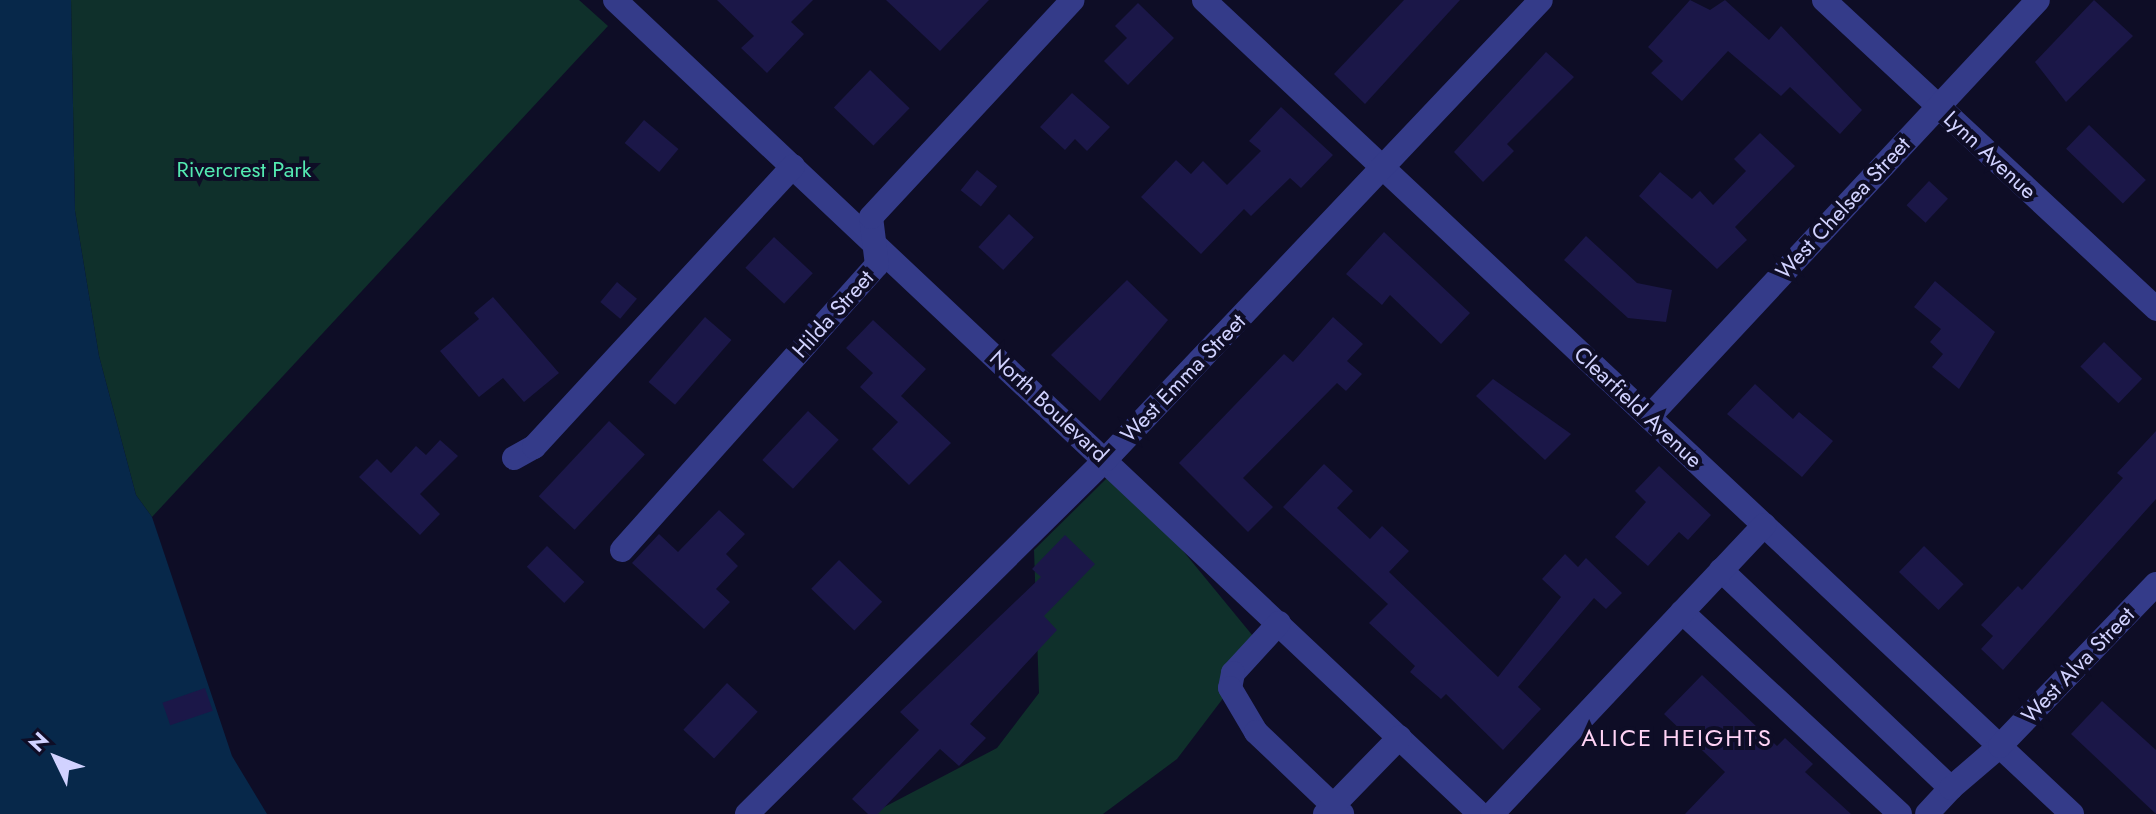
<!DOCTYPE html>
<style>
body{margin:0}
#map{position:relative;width:2156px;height:814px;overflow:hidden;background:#0e0d26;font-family:Jost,sans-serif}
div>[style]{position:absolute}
.green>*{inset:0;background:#0f302b}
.water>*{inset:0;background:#07284a}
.building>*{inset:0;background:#1b1748;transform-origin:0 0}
.minor>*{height:24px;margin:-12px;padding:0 12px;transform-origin:12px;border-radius:12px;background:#343b89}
span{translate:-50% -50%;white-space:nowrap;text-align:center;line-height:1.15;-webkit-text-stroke:8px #0e0d26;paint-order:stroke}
.street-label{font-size:22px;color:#d1d2ff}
.park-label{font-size:22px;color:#53e9b1}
.neighbourhood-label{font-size:24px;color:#ffd3f5;letter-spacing:2px}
.north{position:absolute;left:16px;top:718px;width:80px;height:80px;-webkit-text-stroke:6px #0e0d26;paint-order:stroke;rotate:313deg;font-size:22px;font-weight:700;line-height:32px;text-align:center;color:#d1d2ff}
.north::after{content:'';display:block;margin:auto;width:28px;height:36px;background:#d1d2ff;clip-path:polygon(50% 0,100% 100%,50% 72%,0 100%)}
</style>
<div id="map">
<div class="green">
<i style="clip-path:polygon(71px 0,579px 0,608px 26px,152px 517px,136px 495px,99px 356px,75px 211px)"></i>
<i style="clip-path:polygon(1107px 478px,1179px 546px,1262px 647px,1177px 759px,1103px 814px,871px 814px,997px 748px,1039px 693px,1034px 550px)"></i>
</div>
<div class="water">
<i style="clip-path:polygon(0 0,71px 0,75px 211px,99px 356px,136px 495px,152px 517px,232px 756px,267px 814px,0 814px)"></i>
</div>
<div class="building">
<i style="clip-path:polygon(717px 0,813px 0,791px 22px,804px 34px,767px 73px,741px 48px,754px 36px)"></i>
<i style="clip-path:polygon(886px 0,989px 0,940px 51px)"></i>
<i style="clip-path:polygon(1404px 0,1460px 0,1365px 104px,1334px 74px)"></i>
<i style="clip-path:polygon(1690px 0,1710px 10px,1725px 0,1769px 40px,1781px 26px,1862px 110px,1840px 134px,1790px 87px,1781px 96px,1728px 51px,1682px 101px,1651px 73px,1663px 61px,1648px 47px)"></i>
<i style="clip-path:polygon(2094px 0,2133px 36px,2066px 102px,2035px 62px)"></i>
<i style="clip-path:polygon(1138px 3px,1174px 38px,1128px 85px,1104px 61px,1127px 38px,1115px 26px)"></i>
<i style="clip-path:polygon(1546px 52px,1574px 77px,1507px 144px,1514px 151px,1483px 182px,1454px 152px)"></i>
<i style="left:870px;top:70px;width:55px;height:52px;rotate:44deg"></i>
<i style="clip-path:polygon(1072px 93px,1110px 127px,1087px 151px,1075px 139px,1065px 150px,1040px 127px)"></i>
<i style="clip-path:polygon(1281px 107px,1333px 155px,1301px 188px,1290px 178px,1251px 216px,1244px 209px,1201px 254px,1141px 197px,1176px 160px,1191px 174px,1203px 161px,1227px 185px,1261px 151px,1249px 141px)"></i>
<i style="left:644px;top:120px;width:45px;height:30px;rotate:40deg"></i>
<i style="left:2089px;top:125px;width:79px;height:33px;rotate:44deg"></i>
<i style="clip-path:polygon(1760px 133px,1795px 166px,1735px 227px,1747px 240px,1717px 269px,1639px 196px,1660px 172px,1692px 199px,1700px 191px,1713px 205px,1746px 171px,1734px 159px)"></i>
<i style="left:977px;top:170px;width:26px;height:26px;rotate:39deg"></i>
<i style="left:1929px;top:181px;width:26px;height:33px;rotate:43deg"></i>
<i style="left:1009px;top:214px;width:34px;height:45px;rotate:43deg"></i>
<i style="clip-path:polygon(1384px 232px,1470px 313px,1441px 344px,1390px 295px,1382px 305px,1346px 274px)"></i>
<i style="clip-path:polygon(1586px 236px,1637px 283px,1672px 290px,1666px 322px,1628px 318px,1564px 260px)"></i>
<i style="left:774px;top:237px;width:53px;height:42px;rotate:43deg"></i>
<i style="clip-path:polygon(1127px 280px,1168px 320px,1100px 401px,1051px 355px)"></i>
<i style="clip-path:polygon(1935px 281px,1995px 332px,1959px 389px,1932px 367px,1943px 354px,1930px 342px,1941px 329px,1914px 307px)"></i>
<i style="left:617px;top:282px;width:26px;height:26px;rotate:40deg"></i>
<i style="clip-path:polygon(493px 297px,559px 373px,524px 402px,503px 378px,479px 397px,440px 351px,479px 319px,474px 313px)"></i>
<i style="left:705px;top:317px;width:35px;height:86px;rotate:41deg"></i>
<i style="clip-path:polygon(1333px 317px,1363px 344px,1347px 361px,1362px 374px,1346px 391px,1337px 383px,1243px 478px,1273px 507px,1248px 532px,1179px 463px,1284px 354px,1293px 362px)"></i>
<i style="clip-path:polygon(873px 320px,926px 369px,901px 396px,951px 443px,909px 485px,872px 449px,898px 422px,860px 387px,873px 373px,846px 348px)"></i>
<i style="left:2104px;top:342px;width:53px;height:34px;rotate:44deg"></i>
<i style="clip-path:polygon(1493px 379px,1571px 434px,1545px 460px,1476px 396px)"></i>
<i style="clip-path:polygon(1755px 384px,1793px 419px,1799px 412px,1833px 441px,1802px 477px,1727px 414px)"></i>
<i style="left:808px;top:411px;width:42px;height:67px;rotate:43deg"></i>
<i style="left:609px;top:421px;width:49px;height:103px;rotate:43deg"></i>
<i style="clip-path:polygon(2156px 431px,2156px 499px,2003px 670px,1981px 649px,1993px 636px,1981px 625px,2018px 586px,2022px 590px,2123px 478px,2117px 473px)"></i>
<i style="clip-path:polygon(440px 440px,458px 456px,420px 494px,440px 514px,420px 535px,359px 477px,377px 459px,391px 473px,416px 446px,426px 455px)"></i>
<i style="clip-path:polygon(1324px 464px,1353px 491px,1337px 508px,1370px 539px,1382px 526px,1409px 551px,1389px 572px,1498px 677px,1561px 597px,1542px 579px,1565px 554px,1578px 567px,1586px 558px,1622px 593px,1606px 609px,1594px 598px,1518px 687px,1541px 709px,1503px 750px,1446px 694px,1441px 699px,1410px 672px,1415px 666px,1369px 623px,1388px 604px,1283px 507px)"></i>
<i style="clip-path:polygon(1659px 466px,1711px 515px,1688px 540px,1679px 532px,1648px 566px,1615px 537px,1646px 502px,1635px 491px)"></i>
<i style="clip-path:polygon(719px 510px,745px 534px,726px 554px,738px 566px,716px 589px,730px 602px,704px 629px,632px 563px,659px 534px,678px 552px)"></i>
<i style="clip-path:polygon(1065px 535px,1095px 564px,1044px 616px,1057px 630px,970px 724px,986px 738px,959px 766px,940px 749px,878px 814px,868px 814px,852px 799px,919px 730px,900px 712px,1041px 577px,1032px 569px)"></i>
<i style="left:547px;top:546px;width:52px;height:29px;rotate:44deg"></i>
<i style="left:1924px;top:546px;width:55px;height:36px;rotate:44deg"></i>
<i style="left:839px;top:560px;width:60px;height:40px;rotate:44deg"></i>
<i style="clip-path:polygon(1702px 675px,1777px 746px,1785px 738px,1813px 764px,1805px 772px,1851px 814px,1685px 814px,1725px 772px,1664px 714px)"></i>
<i style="left:727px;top:683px;width:42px;height:64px;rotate:43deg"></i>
<i style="left:205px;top:688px;width:24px;height:45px;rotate:71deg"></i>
<i style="clip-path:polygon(2102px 701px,2156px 750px,2156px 814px,2071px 734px)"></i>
</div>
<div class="minor">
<i style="left:615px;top:0;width:1188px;rotate:43.26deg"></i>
<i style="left:1204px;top:0;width:1190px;rotate:43.16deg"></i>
<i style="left:1824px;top:0;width:454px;rotate:42.9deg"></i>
<i style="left:1649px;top:417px;width:570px;rotate:-46.99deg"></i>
<i style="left:514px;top:458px;width:23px;rotate:-29deg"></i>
<i style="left:534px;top:447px;width:382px;rotate:-47.3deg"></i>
<i style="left:622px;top:550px;width:382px;rotate:-48.2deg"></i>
<i style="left:877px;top:265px;width:48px;rotate:-97.1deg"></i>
<i style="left:871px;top:217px;width:296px;rotate:-47.1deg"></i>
<i style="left:1721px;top:570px;width:317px;rotate:43.5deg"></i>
<i style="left:1951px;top:788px;width:35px;rotate:133deg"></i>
<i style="left:1682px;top:612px;width:297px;rotate:42.8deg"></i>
<i style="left:1279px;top:623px;width:68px;rotate:132.6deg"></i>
<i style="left:1233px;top:673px;width:15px;rotate:101deg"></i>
<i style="left:1230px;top:688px;width:51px;rotate:59.4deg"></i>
<i style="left:1256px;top:732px;width:119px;rotate:43.6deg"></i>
<i style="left:1951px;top:788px;width:65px;rotate:-40.6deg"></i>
<i style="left:2000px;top:746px;width:225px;rotate:-46.1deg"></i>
<i style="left:747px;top:814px;width:505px;rotate:-44.68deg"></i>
<i style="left:1106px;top:459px;width:632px;rotate:-46.54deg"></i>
<i style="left:1325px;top:814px;width:107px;rotate:-45.8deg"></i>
<i style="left:1492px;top:814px;width:397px;rotate:-46.7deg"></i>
</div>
<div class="street-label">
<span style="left:1990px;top:155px;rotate:43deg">Lynn Avenue</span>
<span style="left:1843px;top:208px;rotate:-47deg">West Chelsea Street</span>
<span style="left:833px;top:314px;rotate:-48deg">Hilda Street</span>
<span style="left:1183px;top:378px;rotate:-46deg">West Emma Street</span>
<span style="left:1049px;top:406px;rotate:43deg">North Boulevard</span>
<span style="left:1638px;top:407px;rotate:43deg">Clearfield Avenue</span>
<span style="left:2078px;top:665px;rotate:-46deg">West Alva Street</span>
</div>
<div class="park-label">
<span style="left:244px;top:170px">Rivercrest Park</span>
</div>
<div class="neighbourhood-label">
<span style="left:1677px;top:738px">ALICE HEIGHTS</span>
</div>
<div class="north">N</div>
</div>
